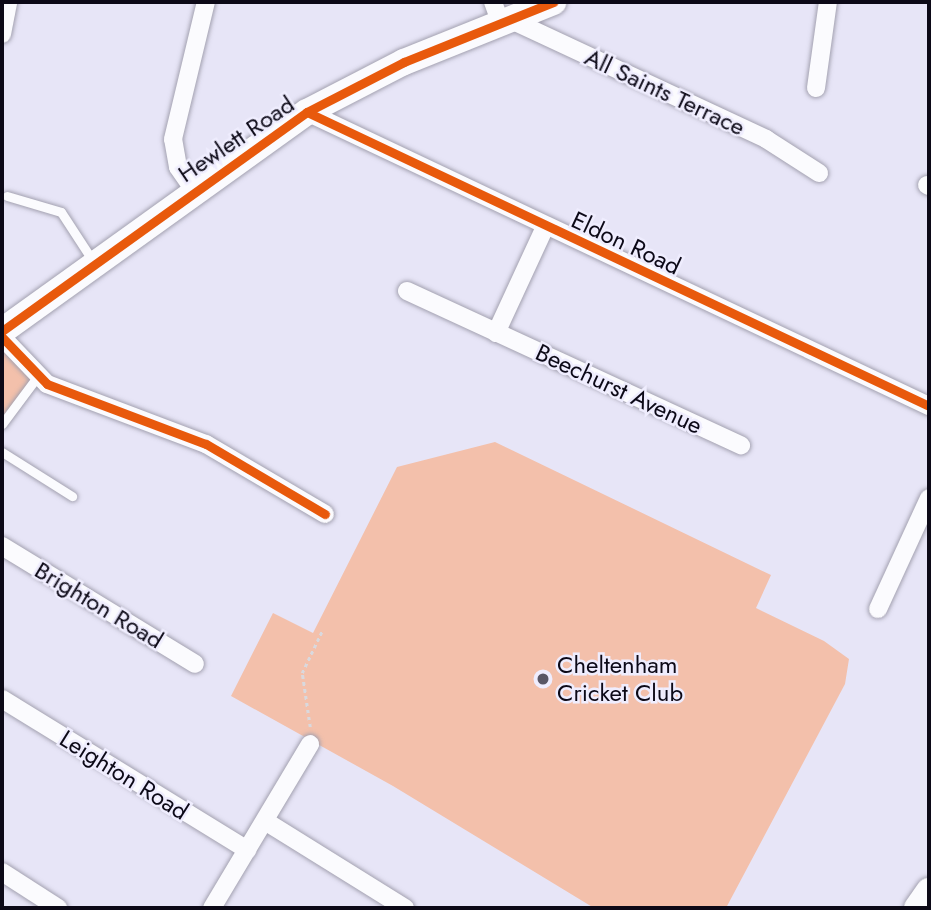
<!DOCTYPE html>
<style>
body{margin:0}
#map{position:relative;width:931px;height:910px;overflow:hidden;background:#e7e5f7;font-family:Jost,sans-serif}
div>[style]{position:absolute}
.green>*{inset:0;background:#f3c0ab}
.path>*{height:2.5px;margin-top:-1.25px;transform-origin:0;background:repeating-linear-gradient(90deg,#d9d9de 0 3.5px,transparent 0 7px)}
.roads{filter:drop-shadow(0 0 2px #a3a1b0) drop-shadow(0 0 2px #a3a1b0)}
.lane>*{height:9px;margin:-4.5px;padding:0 4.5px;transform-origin:4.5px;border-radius:4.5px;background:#fbfbfe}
.street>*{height:18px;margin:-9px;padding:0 9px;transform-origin:9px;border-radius:9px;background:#fbfbfe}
.secondary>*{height:26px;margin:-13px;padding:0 13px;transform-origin:13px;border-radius:13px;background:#fbfbfe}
.cycleway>*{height:9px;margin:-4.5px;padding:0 4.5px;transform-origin:4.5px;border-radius:4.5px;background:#e8590c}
.dots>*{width:19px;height:19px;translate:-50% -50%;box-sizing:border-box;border:4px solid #efedfe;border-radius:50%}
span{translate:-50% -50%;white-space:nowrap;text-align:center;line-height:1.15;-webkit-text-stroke:5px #efedfe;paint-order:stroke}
.street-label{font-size:24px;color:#0c0917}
.poi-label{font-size:24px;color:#0c0917}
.left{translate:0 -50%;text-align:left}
.frame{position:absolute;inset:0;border:4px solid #0c0917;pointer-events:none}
</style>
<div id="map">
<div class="green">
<i style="clip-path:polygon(2px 337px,37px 377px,2px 424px)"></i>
<i style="clip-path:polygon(495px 442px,771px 575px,756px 608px,824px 641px,849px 659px,845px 684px,726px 908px,594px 908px,393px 786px,231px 696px,273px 613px,313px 633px,397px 467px)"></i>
</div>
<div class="path">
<i style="left:310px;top:727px;width:55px;rotate:-98.4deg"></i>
<i style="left:302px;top:673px;width:47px;rotate:-64.5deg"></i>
</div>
<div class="roads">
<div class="lane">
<i style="left:7px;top:196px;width:56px;rotate:16.5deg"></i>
<i style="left:61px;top:212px;width:59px;rotate:56.9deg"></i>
<i style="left:2px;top:424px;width:59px;rotate:-53.3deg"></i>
<i style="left:2px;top:452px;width:83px;rotate:32.2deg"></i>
</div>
<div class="street">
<i style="left:493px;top:2px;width:20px;rotate:70deg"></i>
<i style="left:507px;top:18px;width:286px;rotate:25deg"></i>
<i style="left:766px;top:139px;width:63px;rotate:32.7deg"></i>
<i style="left:2px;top:34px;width:33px;rotate:-79deg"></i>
<i style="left:816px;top:88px;width:87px;rotate:-82.1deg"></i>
<i style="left:307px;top:112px;width:688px;rotate:25.3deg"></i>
<i style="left:927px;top:185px;width:2px;rotate:27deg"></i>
<i style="left:194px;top:190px;width:28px;rotate:-125deg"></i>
<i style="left:178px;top:167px;width:28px;rotate:-100deg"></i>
<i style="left:173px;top:139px;width:141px;rotate:-76.5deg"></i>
<i style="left:407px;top:291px;width:368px;rotate:24.8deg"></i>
<i style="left:496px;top:333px;width:117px;rotate:-65.2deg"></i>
<i style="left:2px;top:337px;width:65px;rotate:46.2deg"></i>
<i style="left:47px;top:384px;width:170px;rotate:20.7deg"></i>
<i style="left:206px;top:444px;width:138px;rotate:30.5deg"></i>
<i style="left:2px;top:546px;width:226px;rotate:31.4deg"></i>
<i style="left:878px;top:609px;width:122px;rotate:-65.3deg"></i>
<i style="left:2px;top:699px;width:288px;rotate:31.6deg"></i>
<i style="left:265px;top:821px;width:165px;rotate:31.9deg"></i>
<i style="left:2px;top:872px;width:67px;rotate:32.7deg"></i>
<i style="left:212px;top:908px;width:191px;rotate:-59.1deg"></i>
</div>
<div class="secondary">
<i style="left:2px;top:331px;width:375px;rotate:-35.7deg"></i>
<i style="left:307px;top:112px;width:109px;rotate:-27.3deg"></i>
<i style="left:404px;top:62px;width:161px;rotate:-21.9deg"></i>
<i style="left:917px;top:908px;width:21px;rotate:-55deg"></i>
</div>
</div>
<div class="cycleway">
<i style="left:307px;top:112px;width:688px;rotate:25.3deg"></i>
<i style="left:2px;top:331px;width:375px;rotate:-35.7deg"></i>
<i style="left:307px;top:112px;width:109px;rotate:-27.3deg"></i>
<i style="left:404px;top:62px;width:161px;rotate:-21.9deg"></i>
<i style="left:2px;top:337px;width:65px;rotate:46.2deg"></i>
<i style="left:47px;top:384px;width:170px;rotate:20.7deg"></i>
<i style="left:206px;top:444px;width:138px;rotate:30.5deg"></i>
</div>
<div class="dots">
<i style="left:543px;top:679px;background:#595665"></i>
</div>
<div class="street-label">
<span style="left:665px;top:92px;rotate:25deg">All Saints Terrace</span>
<span style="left:236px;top:139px;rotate:-34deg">Hewlett Road</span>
<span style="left:626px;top:243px;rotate:25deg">Eldon Road</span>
<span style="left:619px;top:389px;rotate:25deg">Beechurst Avenue</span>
<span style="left:99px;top:605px;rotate:31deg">Brighton Road</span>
<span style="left:124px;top:775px;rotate:32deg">Leighton Road</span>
</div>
<div class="poi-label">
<span class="left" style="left:557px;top:679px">Cheltenham<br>Cricket Club</span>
</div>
<div class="frame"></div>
</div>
